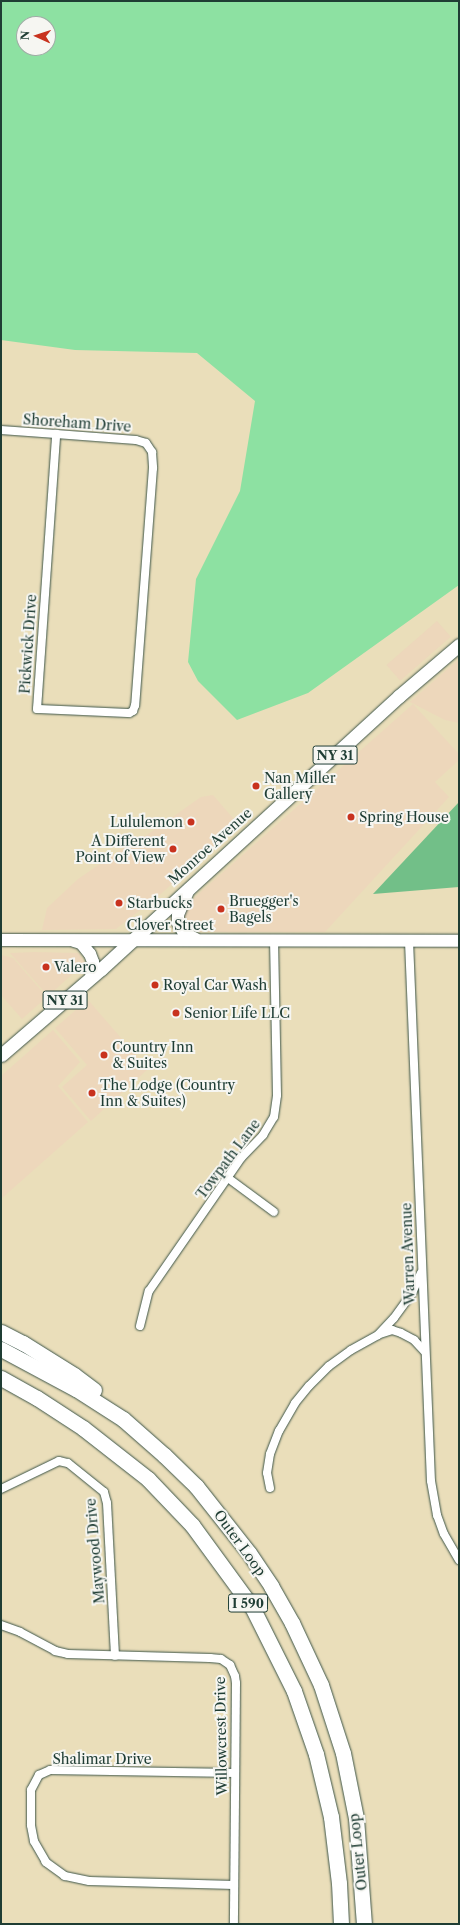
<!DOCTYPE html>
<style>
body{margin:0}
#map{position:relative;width:460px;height:1925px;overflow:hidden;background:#eadeba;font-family:"Libre Caslon Text",serif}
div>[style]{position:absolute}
.built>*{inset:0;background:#edd7bb;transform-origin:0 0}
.green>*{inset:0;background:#8de1a2}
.forest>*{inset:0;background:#72bf88}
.roads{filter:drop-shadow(0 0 1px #3d5548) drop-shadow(0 0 1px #3d5548)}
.minor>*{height:8px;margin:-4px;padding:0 4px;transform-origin:4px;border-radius:4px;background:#fff}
.secondary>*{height:12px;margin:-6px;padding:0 6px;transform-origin:6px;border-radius:6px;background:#fff}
.primary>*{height:13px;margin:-6.5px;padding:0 6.5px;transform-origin:6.5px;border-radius:6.5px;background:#fff}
.motorway>*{height:15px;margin:-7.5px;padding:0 7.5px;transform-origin:7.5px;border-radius:7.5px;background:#fff}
.dots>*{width:11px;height:11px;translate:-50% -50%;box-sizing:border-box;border:2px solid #f6f6f2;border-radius:50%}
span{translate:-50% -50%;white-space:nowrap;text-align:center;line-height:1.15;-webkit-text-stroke:4px #f6f6f2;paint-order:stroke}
.shield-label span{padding:1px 3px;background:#f6f6f2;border:1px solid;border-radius:3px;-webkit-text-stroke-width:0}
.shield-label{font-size:13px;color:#1f3d34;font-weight:700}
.street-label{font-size:14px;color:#1f3d34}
.poi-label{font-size:14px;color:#1f3d34}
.left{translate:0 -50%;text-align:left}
.right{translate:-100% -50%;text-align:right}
.frame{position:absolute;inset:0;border:2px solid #1f3d34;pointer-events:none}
.north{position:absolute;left:16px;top:16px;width:40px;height:40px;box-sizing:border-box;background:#f6f6f2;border:1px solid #a0aca6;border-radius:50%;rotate:273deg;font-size:11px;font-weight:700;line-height:16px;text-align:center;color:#1f3d34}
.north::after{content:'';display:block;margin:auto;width:14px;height:18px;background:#c8321e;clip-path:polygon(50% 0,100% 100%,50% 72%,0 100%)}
</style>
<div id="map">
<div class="built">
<i style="left:437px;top:621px;width:21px;height:67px;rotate:49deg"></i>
<i style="clip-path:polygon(459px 659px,459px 723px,445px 720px,410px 702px)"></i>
<i style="clip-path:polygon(413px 704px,459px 754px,459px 760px,435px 782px,449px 797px,325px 932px,190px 932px,182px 925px,185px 906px)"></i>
<i style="clip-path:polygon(213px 795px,238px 824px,162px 893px,116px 929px,42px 930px,47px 908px,78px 879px,135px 840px,144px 837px,201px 797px)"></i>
<i style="clip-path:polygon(35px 952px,78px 953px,85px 963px,48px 996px,10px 953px)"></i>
<i style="clip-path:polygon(1px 955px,13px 958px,47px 997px,22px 1019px,1px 995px)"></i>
<i style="clip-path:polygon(89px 1001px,148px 1069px,91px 1121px,62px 1087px,87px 1065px,55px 1028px,85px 1002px)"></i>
<i style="clip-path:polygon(53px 1030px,80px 1062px,58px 1086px,88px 1122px,1px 1199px,1px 1076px)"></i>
</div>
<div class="green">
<i style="clip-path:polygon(evenodd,1px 1px,459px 1px,459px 585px,308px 693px,237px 720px,198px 681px,188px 662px,196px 579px,240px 491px,255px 401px,197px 353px,75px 350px,1px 340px,1px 1px,24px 24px,48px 24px,48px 48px,24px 48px,24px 24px)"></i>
</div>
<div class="forest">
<i style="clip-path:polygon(459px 802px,459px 887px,373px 894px)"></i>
</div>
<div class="roads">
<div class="minor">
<i style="left:1px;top:430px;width:55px;rotate:4.2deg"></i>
<i style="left:56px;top:434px;width:80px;rotate:4.3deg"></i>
<i style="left:136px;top:440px;width:10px;rotate:17deg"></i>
<i style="left:146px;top:443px;width:11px;rotate:56deg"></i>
<i style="left:152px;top:452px;width:16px;rotate:86deg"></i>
<i style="left:153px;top:468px;width:238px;rotate:94.3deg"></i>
<i style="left:135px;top:705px;width:6px;rotate:108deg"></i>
<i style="left:133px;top:711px;width:4px;rotate:153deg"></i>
<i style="left:129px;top:713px;width:92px;rotate:-177.5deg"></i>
<i style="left:37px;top:709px;width:276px;rotate:-86deg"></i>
<i style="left:409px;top:941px;width:540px;rotate:87.67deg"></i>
<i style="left:431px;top:1481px;width:35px;rotate:80deg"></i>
<i style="left:437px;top:1515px;width:20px;rotate:70deg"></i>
<i style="left:444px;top:1534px;width:30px;rotate:60deg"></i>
<i style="left:228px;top:1178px;width:57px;rotate:36.5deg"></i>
<i style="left:140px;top:1326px;width:36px;rotate:-76deg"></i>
<i style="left:149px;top:1291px;width:162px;rotate:-55.3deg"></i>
<i style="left:241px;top:1158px;width:32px;rotate:-46deg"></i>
<i style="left:263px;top:1135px;width:21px;rotate:-59deg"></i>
<i style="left:274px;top:1117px;width:22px;rotate:-82deg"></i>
<i style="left:277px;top:1095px;width:154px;rotate:-91.1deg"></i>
<i style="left:380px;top:1334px;width:13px;rotate:-18deg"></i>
<i style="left:392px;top:1330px;width:9px;rotate:18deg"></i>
<i style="left:401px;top:1333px;width:15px;rotate:28deg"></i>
<i style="left:414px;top:1340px;width:16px;rotate:47deg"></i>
<i style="left:270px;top:1488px;width:15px;rotate:-101deg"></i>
<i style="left:267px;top:1473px;width:19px;rotate:-81deg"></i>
<i style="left:270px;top:1454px;width:25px;rotate:-69deg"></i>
<i style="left:279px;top:1431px;width:32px;rotate:-60deg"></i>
<i style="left:295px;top:1403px;width:22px;rotate:-51deg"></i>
<i style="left:309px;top:1386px;width:28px;rotate:-45deg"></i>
<i style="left:329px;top:1366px;width:27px;rotate:-36deg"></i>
<i style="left:351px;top:1350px;width:31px;rotate:-29deg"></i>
<i style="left:378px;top:1335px;width:23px;rotate:-47deg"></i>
<i style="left:394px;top:1318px;width:31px;rotate:-54deg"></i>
<i style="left:412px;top:1293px;width:22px;rotate:-66deg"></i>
<i style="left:1px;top:1489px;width:64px;rotate:-25.8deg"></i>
<i style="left:59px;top:1461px;width:9px;rotate:13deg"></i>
<i style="left:68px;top:1463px;width:46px;rotate:38.9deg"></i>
<i style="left:104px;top:1492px;width:11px;rotate:75deg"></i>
<i style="left:107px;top:1503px;width:153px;rotate:87deg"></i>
<i style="left:1px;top:1625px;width:20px;rotate:20deg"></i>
<i style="left:20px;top:1632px;width:40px;rotate:28deg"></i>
<i style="left:55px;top:1651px;width:13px;rotate:13deg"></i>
<i style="left:68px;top:1654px;width:142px;rotate:1.6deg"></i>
<i style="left:210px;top:1658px;width:11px;rotate:5deg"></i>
<i style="left:221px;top:1659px;width:11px;rotate:34deg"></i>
<i style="left:230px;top:1665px;width:12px;rotate:66deg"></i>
<i style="left:235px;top:1676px;width:7px;rotate:82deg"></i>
<i style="left:236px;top:1683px;width:241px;rotate:90.5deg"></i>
<i style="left:234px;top:1885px;width:145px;rotate:-178.4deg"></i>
<i style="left:89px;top:1881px;width:25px;rotate:-168deg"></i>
<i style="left:65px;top:1876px;width:24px;rotate:-144deg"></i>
<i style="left:46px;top:1862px;width:24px;rotate:-120deg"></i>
<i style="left:34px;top:1841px;width:16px;rotate:-101deg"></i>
<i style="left:31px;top:1825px;width:35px;rotate:-90deg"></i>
<i style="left:31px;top:1790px;width:17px;rotate:-62deg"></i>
<i style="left:39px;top:1775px;width:12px;rotate:-24deg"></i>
<i style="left:50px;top:1770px;width:185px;rotate:0.9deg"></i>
</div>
<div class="secondary">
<i style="left:189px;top:889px;width:28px;rotate:113deg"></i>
<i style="left:178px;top:915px;width:8px;rotate:90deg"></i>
<i style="left:178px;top:923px;width:12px;rotate:59deg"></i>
<i style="left:184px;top:933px;width:13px;rotate:27deg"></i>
<i style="left:1px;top:940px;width:458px;rotate:0.1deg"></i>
<i style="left:74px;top:941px;width:7px;rotate:16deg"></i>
<i style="left:81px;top:943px;width:14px;rotate:51deg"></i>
<i style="left:90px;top:954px;width:9px;rotate:69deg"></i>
<i style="left:93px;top:962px;width:16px;rotate:97deg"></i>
</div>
<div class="primary">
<i style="left:1px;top:1055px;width:132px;rotate:-40.7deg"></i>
<i style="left:101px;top:969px;width:404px;rotate:-42.5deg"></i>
<i style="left:399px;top:696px;width:79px;rotate:-40.4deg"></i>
</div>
<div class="motorway">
<i style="left:1px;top:1332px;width:25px;rotate:27deg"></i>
<i style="left:23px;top:1343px;width:60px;rotate:32.1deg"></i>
<i style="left:74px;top:1375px;width:25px;rotate:37deg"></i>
<i style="left:1px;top:1349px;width:85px;rotate:28.1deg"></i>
<i style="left:76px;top:1389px;width:56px;rotate:32.6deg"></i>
<i style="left:123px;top:1419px;width:55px;rotate:41.3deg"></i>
<i style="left:164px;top:1455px;width:45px;rotate:44.1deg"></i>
<i style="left:196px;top:1486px;width:85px;rotate:51.7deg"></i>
<i style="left:249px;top:1553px;width:40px;rotate:56deg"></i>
<i style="left:271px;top:1586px;width:43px;rotate:60.4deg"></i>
<i style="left:292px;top:1623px;width:68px;rotate:64.9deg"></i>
<i style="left:321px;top:1685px;width:71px;rotate:72.1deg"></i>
<i style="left:343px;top:1753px;width:66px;rotate:78.7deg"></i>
<i style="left:356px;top:1818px;width:106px;rotate:85.7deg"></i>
<i style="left:1px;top:1378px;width:41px;rotate:29.1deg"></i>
<i style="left:37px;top:1398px;width:55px;rotate:33.1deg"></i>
<i style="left:83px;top:1428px;width:83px;rotate:38.1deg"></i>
<i style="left:148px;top:1479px;width:64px;rotate:46.3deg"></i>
<i style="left:192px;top:1525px;width:102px;rotate:53.8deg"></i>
<i style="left:252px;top:1607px;width:94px;rotate:63.4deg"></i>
<i style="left:294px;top:1691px;width:67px;rotate:70.8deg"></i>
<i style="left:316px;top:1754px;width:65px;rotate:76.6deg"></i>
<i style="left:331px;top:1817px;width:66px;rotate:83.1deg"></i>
<i style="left:339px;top:1883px;width:41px;rotate:87.2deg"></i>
</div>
</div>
<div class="dots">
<i style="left:256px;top:786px;background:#c8321e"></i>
<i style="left:351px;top:817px;background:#c8321e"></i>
<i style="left:191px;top:822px;background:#c8321e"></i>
<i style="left:173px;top:849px;background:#c8321e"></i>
<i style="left:119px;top:903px;background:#c8321e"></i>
<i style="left:221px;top:909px;background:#c8321e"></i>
<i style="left:46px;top:967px;background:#c8321e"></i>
<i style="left:155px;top:985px;background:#c8321e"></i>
<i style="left:176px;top:1013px;background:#c8321e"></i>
<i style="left:104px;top:1055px;background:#c8321e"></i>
<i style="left:92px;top:1093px;background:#c8321e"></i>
</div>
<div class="shield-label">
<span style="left:335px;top:755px">NY 31</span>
<span style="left:65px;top:1000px">NY 31</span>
<span style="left:248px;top:1603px">I 590</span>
</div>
<div class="street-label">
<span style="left:77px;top:423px;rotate:4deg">Shoreham Drive</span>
<span style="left:28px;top:644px;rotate:-86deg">Pickwick Drive</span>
<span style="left:210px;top:846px;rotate:-42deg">Monroe Avenue</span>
<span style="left:170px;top:925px">Clover Street</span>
<span style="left:228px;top:1159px;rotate:-53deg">Towpath Lane</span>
<span style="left:408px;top:1254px;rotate:-92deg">Warren Avenue</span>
<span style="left:240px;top:1543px;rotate:54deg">Outer Loop</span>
<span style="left:95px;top:1551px;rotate:-95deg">Maywood Drive</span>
<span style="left:221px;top:1736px;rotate:-91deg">Willowcrest Drive</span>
<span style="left:102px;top:1759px">Shalimar Drive</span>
<span style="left:358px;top:1852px;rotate:-96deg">Outer Loop</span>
</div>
<div class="poi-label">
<span class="left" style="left:264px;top:786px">Nan Miller<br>Gallery</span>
<span class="left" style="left:359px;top:817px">Spring House</span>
<span class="right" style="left:183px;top:822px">Lululemon</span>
<span class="right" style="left:165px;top:849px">A Different<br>Point of View</span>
<span class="left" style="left:229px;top:909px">Bruegger's<br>Bagels</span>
<span class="left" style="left:127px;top:903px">Starbucks</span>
<span class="left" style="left:54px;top:967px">Valero</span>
<span class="left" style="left:163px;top:985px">Royal Car Wash</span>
<span class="left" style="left:184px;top:1013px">Senior Life LLC</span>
<span class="left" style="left:112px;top:1055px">Country Inn<br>&amp; Suites</span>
<span class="left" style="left:100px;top:1093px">The Lodge (Country<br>Inn &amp; Suites)</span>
</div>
<div class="frame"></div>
<div class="north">N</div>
</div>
